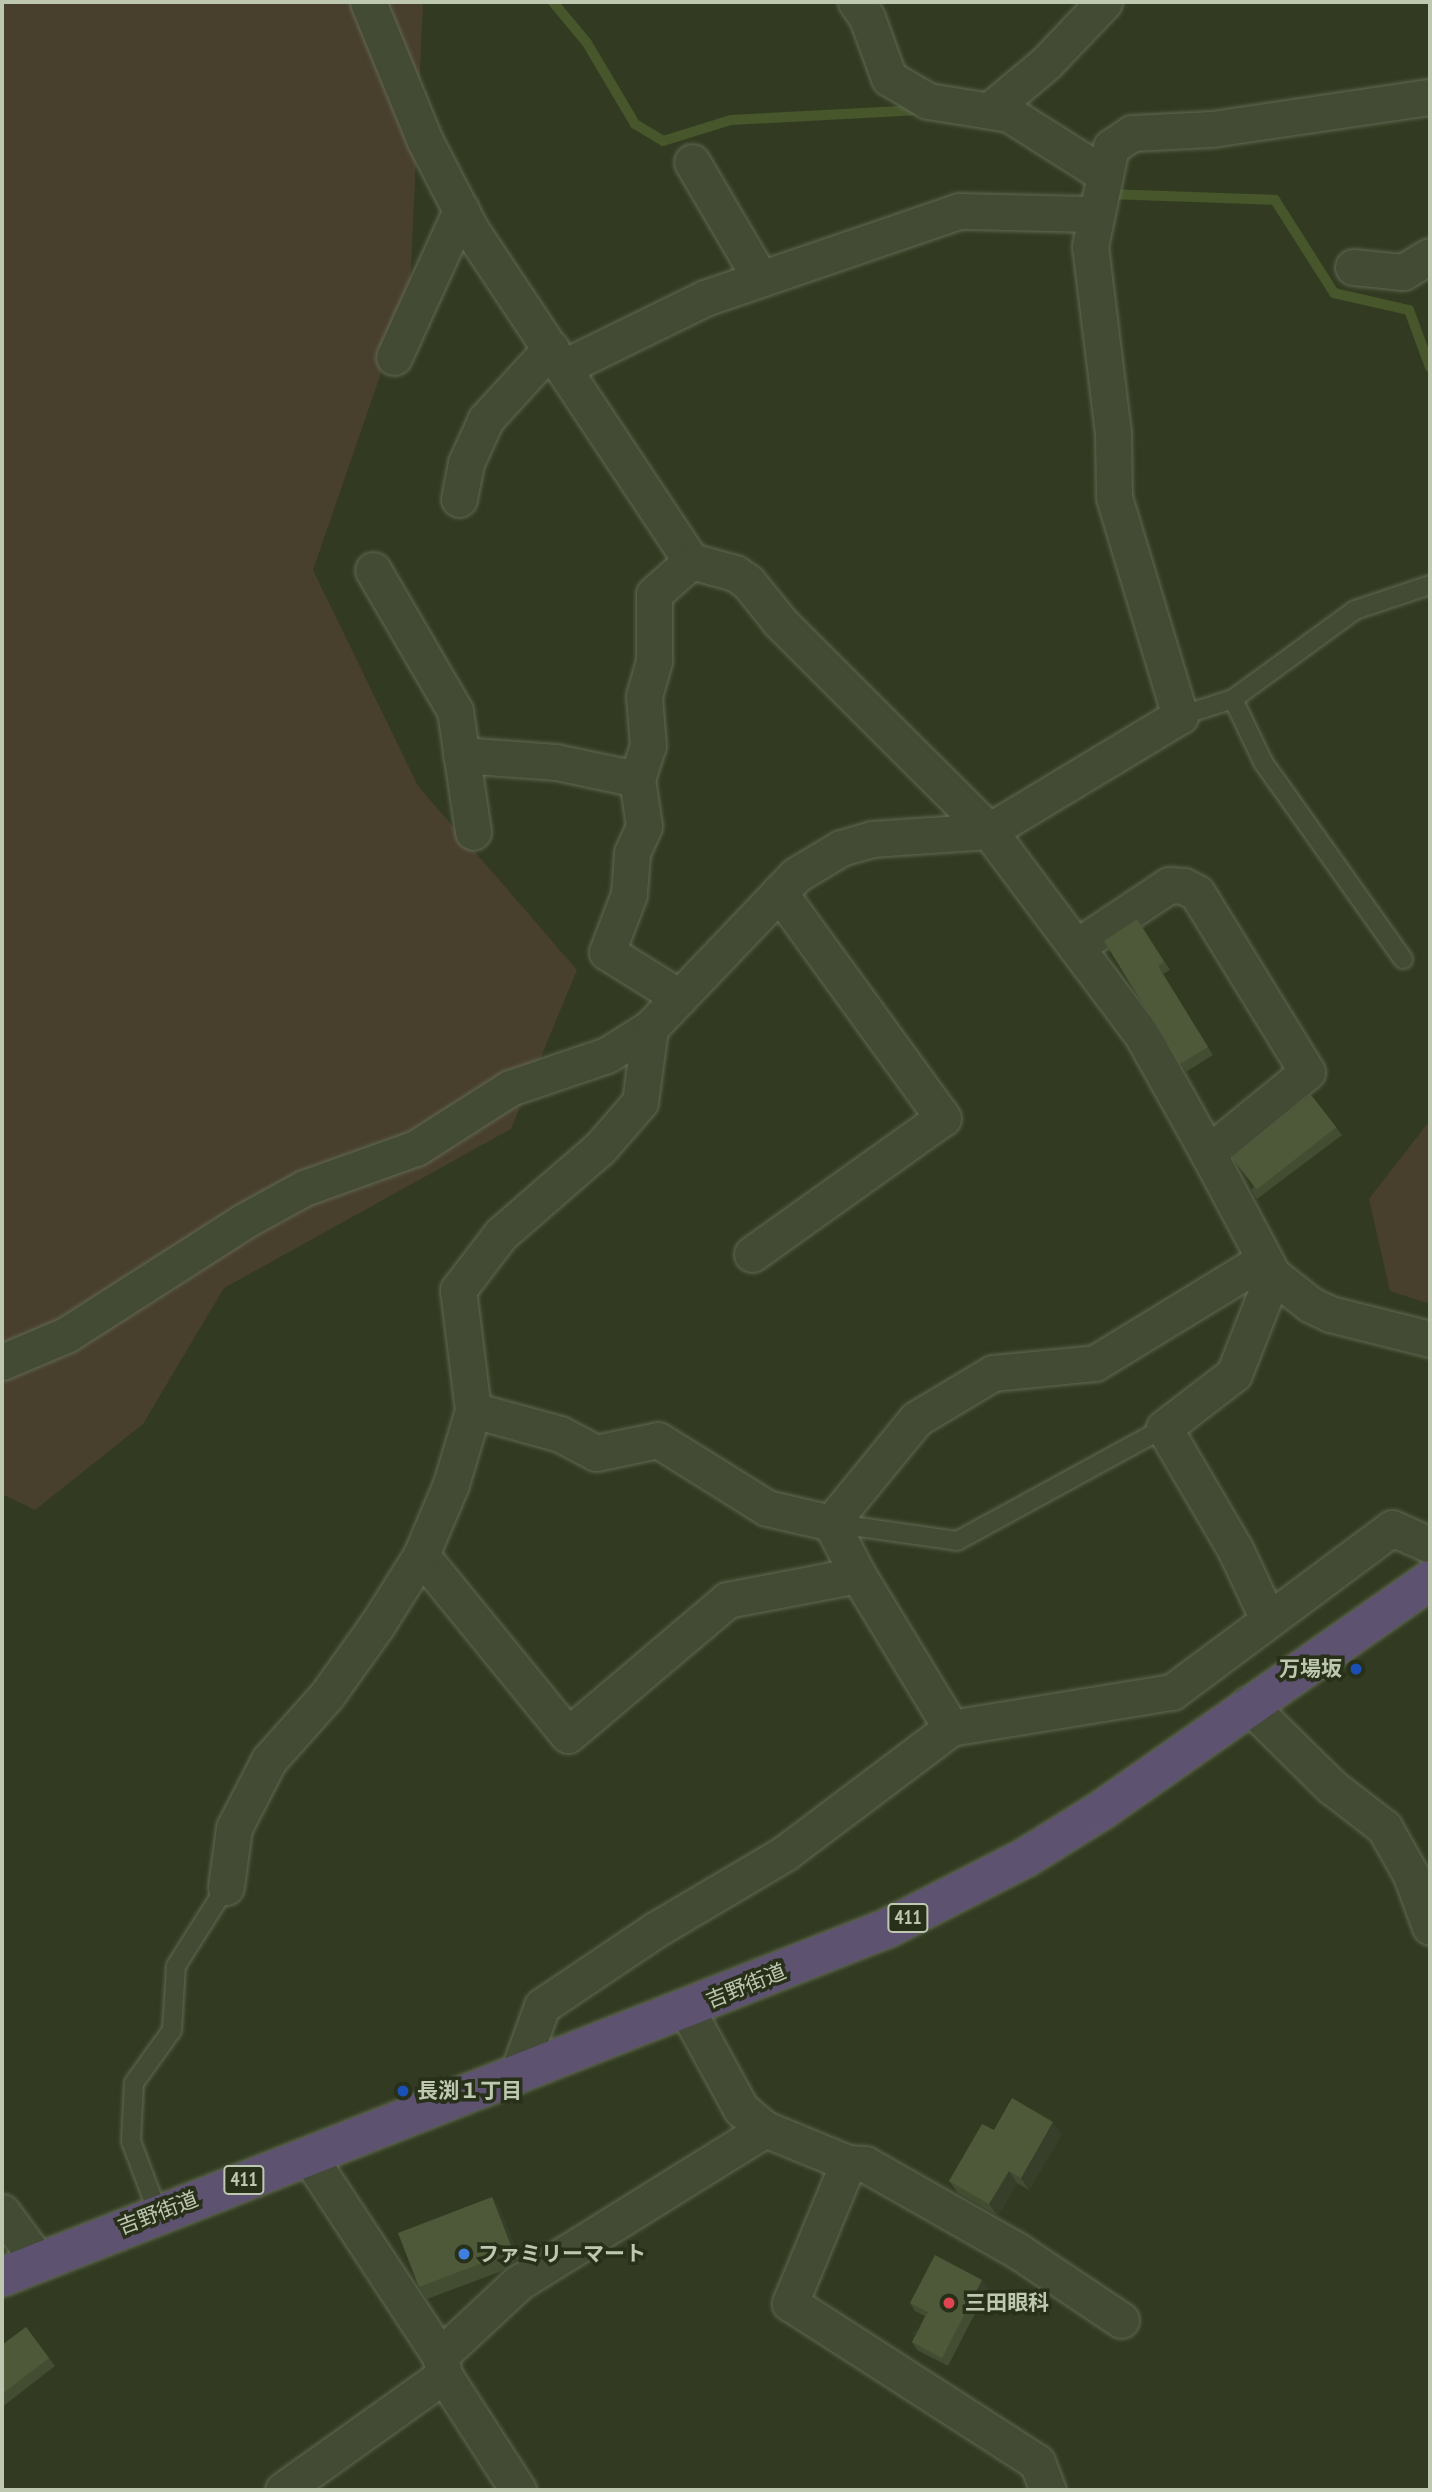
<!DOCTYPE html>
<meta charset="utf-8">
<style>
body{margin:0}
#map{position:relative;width:1432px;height:2492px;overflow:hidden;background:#323b21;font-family:"PT Sans Narrow","Noto Sans JP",sans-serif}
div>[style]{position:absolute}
.green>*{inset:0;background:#493f2d}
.stream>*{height:10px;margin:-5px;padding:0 5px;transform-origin:5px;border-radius:5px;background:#47562b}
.roads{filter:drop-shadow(0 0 2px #616953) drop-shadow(0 0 2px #616953)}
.lane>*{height:18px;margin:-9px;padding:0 9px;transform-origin:9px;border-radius:9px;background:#434b35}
.street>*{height:35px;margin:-17.5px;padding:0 17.5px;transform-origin:17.5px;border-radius:17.5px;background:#434b35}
.highway>*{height:38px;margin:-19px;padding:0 19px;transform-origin:19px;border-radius:19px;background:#5e5271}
.wall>*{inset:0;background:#434d32}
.shaded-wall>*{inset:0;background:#373e29;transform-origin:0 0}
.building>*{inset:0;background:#4e593a;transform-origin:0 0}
.dots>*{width:19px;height:19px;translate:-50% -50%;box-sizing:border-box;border:4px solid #28301a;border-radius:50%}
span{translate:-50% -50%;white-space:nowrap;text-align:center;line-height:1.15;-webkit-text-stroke:7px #28301a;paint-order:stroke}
.shield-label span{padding:2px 5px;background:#28301a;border:2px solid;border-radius:5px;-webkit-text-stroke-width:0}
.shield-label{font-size:19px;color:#bec7b0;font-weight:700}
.poi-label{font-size:21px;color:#bec7b0;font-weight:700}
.right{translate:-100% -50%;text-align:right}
.left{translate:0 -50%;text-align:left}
.street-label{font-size:21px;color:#bec7b0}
.frame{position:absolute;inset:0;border:4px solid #bec7b0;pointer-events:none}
</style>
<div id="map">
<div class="green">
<i style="clip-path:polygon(2px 2px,423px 4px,410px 289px,313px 570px,418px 786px,577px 970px,511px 1129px,224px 1288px,143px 1424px,35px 1510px,2px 1494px)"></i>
<i style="clip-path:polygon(1427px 1124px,1430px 1127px,1430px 1304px,1390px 1291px,1369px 1199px)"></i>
</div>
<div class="stream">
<i style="left:553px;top:2px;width:53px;rotate:50.3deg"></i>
<i style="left:587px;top:43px;width:94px;rotate:59.3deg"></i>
<i style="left:635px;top:124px;width:33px;rotate:31deg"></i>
<i style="left:663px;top:141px;width:71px;rotate:-17.2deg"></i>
<i style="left:731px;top:120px;width:189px;rotate:-3deg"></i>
<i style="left:1107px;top:194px;width:168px;rotate:2deg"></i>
<i style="left:1275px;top:200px;width:110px;rotate:57.6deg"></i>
<i style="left:1334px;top:293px;width:77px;rotate:12.8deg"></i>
<i style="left:1409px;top:310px;width:61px;rotate:69.8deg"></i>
</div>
<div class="roads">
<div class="lane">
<i style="left:1233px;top:699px;width:151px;rotate:-36.1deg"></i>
<i style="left:1355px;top:610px;width:79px;rotate:-18.4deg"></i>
<i style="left:1180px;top:716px;width:56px;rotate:-17.8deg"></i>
<i style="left:1233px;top:699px;width:70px;rotate:64.5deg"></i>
<i style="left:1263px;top:762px;width:242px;rotate:54.6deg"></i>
<i style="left:831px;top:1523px;width:127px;rotate:8.1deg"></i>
<i style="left:957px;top:1541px;width:236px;rotate:-28.6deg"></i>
<i style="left:158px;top:2213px;width:77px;rotate:-110.6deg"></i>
<i style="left:131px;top:2141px;width:58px;rotate:-87deg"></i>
<i style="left:134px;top:2083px;width:65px;rotate:-54.4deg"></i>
<i style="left:172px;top:2030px;width:64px;rotate:-86.4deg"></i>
<i style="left:176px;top:1966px;width:93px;rotate:-57.7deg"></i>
</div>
<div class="street">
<i style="left:368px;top:2px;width:150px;rotate:67.7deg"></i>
<i style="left:425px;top:141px;width:100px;rotate:62.7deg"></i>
<i style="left:471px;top:230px;width:397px;rotate:56.4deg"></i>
<i style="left:691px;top:561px;width:46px;rotate:15.3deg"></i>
<i style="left:735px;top:573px;width:16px;rotate:35deg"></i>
<i style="left:748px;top:582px;width:51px;rotate:51.3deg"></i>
<i style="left:780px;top:622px;width:296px;rotate:45deg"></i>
<i style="left:989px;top:831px;width:255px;rotate:53.1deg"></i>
<i style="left:1142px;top:1035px;width:135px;rotate:60.8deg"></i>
<i style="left:1208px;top:1153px;width:138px;rotate:62deg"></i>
<i style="left:1273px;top:1275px;width:106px;rotate:111.5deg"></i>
<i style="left:1234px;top:1374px;width:88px;rotate:142.4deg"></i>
<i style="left:1164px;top:1428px;width:140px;rotate:59.6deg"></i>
<i style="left:1235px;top:1549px;width:77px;rotate:64.8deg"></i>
<i style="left:856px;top:2px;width:19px;rotate:55deg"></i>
<i style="left:867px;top:18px;width:64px;rotate:69.9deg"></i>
<i style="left:889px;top:78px;width:45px;rotate:30.5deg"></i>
<i style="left:928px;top:101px;width:82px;rotate:9.1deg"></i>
<i style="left:1009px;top:114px;width:110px;rotate:32.4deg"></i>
<i style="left:990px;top:110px;width:73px;rotate:-40deg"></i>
<i style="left:1046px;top:63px;width:84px;rotate:-46.4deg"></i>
<i style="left:692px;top:162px;width:134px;rotate:59.6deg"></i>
<i style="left:1353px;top:267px;width:50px;rotate:5.7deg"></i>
<i style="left:1403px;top:272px;width:31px;rotate:-31deg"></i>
<i style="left:394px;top:357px;width:162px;rotate:-65.5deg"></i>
<i style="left:564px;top:367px;width:157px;rotate:-26.1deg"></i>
<i style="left:705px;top:298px;width:268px;rotate:-18.9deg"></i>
<i style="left:959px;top:211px;width:135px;rotate:1.3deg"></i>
<i style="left:459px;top:499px;width:37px;rotate:-79deg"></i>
<i style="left:466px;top:463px;width:48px;rotate:-65.6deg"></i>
<i style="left:486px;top:419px;width:96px;rotate:-47.5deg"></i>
<i style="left:373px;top:570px;width:163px;rotate:59.8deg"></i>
<i style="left:455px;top:711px;width:122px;rotate:81.5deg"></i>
<i style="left:461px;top:755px;width:95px;rotate:4.2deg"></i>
<i style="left:556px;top:762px;width:83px;rotate:11.9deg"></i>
<i style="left:1076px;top:947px;width:112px;rotate:-33.7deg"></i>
<i style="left:1169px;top:885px;width:15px;rotate:4deg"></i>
<i style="left:1184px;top:886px;width:15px;rotate:28deg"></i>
<i style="left:1197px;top:893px;width:210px;rotate:58.4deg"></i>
<i style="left:1307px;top:1072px;width:128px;rotate:140.7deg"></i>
<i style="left:679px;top:997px;width:85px;rotate:-148deg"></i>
<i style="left:607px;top:952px;width:62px;rotate:-69.2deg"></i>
<i style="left:629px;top:894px;width:41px;rotate:-85.8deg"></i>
<i style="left:632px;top:853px;width:30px;rotate:-66deg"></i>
<i style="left:644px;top:826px;width:48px;rotate:-98.5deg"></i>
<i style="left:637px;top:779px;width:35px;rotate:-72deg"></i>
<i style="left:648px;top:746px;width:50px;rotate:-94.6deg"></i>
<i style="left:644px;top:696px;width:37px;rotate:-74deg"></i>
<i style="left:654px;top:660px;width:66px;rotate:-90deg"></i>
<i style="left:654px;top:594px;width:50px;rotate:-41.7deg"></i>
<i style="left:752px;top:1254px;width:234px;rotate:-35.5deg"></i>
<i style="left:943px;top:1118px;width:279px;rotate:-126deg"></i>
<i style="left:1273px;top:1275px;width:48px;rotate:38.3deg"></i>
<i style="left:1311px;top:1305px;width:21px;rotate:25deg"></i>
<i style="left:1330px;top:1314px;width:103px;rotate:14deg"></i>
<i style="left:2px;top:1362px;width:69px;rotate:-22.9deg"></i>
<i style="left:66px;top:1335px;width:211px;rotate:-32.6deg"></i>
<i style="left:244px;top:1221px;width:68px;rotate:-28.8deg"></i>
<i style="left:304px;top:1188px;width:119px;rotate:-19.7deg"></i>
<i style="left:416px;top:1148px;width:112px;rotate:-32.6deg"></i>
<i style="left:510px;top:1088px;width:102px;rotate:-18.8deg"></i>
<i style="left:607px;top:1055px;width:51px;rotate:-32.1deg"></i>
<i style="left:473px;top:1410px;width:90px;rotate:15.4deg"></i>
<i style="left:560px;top:1434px;width:41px;rotate:27.8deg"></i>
<i style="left:596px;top:1453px;width:63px;rotate:-11.8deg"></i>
<i style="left:658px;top:1440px;width:128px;rotate:32deg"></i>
<i style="left:767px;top:1508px;width:66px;rotate:13.2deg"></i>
<i style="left:831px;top:1523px;width:59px;rotate:62.6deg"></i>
<i style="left:831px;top:1523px;width:134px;rotate:-50.7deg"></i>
<i style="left:916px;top:1419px;width:90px;rotate:-30.9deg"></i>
<i style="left:993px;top:1373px;width:102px;rotate:-5.6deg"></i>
<i style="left:1095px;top:1363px;width:198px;rotate:-31.4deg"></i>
<i style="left:421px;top:1555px;width:232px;rotate:50.8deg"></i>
<i style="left:568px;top:1735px;width:209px;rotate:-40.3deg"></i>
<i style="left:727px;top:1600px;width:133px;rotate:-10.8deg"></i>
<i style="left:858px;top:1575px;width:179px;rotate:58.7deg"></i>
<i style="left:1248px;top:1704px;width:118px;rotate:44.7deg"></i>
<i style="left:1332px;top:1787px;width:66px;rotate:37.6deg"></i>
<i style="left:1384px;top:1827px;width:55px;rotate:60.6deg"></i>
<i style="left:1411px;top:1875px;width:55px;rotate:69.9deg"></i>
<i style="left:226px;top:1887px;width:60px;rotate:-82.3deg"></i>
<i style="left:234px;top:1828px;width:76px;rotate:-62.8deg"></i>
<i style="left:269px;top:1760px;width:87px;rotate:-48.3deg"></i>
<i style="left:327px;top:1695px;width:86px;rotate:-54.5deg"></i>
<i style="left:377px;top:1625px;width:83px;rotate:-57.8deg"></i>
<i style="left:421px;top:1555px;width:77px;rotate:-67.1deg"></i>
<i style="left:451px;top:1484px;width:77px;rotate:-73.4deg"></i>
<i style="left:473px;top:1410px;width:121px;rotate:-97.1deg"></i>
<i style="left:458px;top:1290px;width:71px;rotate:-52.5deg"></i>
<i style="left:501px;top:1234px;width:131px;rotate:-41deg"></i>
<i style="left:600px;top:1148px;width:61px;rotate:-49deg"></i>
<i style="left:640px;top:1102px;width:75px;rotate:-82.3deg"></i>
<i style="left:650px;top:1028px;width:211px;rotate:-46.3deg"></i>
<i style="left:796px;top:875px;width:52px;rotate:-31deg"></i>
<i style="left:841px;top:848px;width:32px;rotate:-16deg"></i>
<i style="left:872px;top:839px;width:117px;rotate:-3.9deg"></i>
<i style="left:989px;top:831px;width:223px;rotate:-31.1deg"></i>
<i style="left:1180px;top:716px;width:229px;rotate:-106.8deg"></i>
<i style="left:1114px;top:497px;width:64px;rotate:-90.9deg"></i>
<i style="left:1113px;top:433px;width:188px;rotate:-97deg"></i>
<i style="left:1090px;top:246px;width:101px;rotate:-78deg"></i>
<i style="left:1111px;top:147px;width:25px;rotate:-34deg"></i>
<i style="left:1132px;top:133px;width:80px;rotate:-2.9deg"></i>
<i style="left:1212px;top:129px;width:220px;rotate:-8.4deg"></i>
<i style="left:687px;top:2010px;width:113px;rotate:61.4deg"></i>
<i style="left:741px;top:2109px;width:31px;rotate:40deg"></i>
<i style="left:765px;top:2129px;width:90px;rotate:22.3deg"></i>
<i style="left:848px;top:2163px;width:152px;rotate:112.5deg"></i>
<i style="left:790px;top:2303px;width:294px;rotate:32.8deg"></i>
<i style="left:1037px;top:2462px;width:30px;rotate:69deg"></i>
<i style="left:517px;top:2075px;width:73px;rotate:-70.1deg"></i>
<i style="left:542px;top:2006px;width:136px;rotate:-33.9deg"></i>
<i style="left:655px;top:1930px;width:151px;rotate:-30.6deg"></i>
<i style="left:785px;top:1853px;width:208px;rotate:-37deg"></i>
<i style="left:951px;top:1728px;width:224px;rotate:-9.3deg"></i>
<i style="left:1172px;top:1692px;width:274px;rotate:-36.7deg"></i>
<i style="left:1392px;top:1528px;width:42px;rotate:24.1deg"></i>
<i style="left:308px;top:2155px;width:240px;rotate:56.7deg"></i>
<i style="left:440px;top:2356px;width:19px;rotate:78deg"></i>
<i style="left:444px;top:2375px;width:137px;rotate:57.2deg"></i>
<i style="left:848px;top:2163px;width:17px;rotate:3deg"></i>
<i style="left:865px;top:2164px;width:176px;rotate:29.6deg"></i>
<i style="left:1018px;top:2251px;width:124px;rotate:33.8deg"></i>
<i style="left:2px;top:2212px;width:62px;rotate:53.5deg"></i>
<i style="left:440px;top:2356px;width:107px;rotate:-43.1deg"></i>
<i style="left:518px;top:2283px;width:291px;rotate:-31.9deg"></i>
<i style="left:283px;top:2490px;width:198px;rotate:-35.5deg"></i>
</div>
<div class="highway">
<i style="left:2px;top:2277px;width:952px;rotate:-21.5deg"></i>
<i style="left:888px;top:1928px;width:154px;rotate:-27.1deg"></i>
<i style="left:1025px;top:1858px;width:91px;rotate:-31.9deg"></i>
<i style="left:1102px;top:1810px;width:401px;rotate:-35deg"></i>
</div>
</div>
<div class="wall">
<i style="clip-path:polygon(1137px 919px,1170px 970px,1163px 974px,1213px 1055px,1186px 1072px,1180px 1064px)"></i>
<i style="clip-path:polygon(1311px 1095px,1342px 1135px,1257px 1199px,1251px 1191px)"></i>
<i style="clip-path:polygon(994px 2130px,1062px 2134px,1029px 2190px,1017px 2183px,998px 2216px,958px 2193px,949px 2181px)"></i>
<i style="clip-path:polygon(492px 2197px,500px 2209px,519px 2258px,502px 2271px,427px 2299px,419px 2287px)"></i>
<i style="clip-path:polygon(988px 2288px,948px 2366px,917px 2350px,912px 2342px,925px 2316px,915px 2311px,910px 2303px)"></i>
<i style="clip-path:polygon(26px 2327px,55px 2366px,2px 2407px,2px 2345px)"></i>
</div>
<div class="shaded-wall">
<i style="clip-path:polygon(1053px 2122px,1062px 2134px,1029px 2190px,1021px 2178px)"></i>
<i style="clip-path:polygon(1009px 2171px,1017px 2183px,998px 2216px,989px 2204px)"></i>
<i style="clip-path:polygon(492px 2197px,500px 2209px,519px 2258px,511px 2246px)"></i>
<i style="left:982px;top:2280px;width:10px;height:88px;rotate:53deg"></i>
</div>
<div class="building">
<i style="clip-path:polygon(1137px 919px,1164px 962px,1158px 966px,1208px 1047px,1180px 1064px,1104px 941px)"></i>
<i style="left:1311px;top:1095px;width:41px;height:101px;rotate:52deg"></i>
<i style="clip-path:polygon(1012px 2098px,1053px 2122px,1021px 2178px,1009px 2171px,989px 2204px,949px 2181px,982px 2124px,994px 2130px)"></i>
<i style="clip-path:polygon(492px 2197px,511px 2246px,493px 2259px,419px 2287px,398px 2233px)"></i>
<i style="clip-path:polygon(935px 2255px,982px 2280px,942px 2358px,912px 2342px,928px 2312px,910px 2303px)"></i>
<i style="clip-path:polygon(26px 2327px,49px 2358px,2px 2394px,2px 2345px)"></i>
</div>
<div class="dots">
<i style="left:1356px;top:1669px;background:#1a4fb4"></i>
<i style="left:403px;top:2091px;background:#1a4fb4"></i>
<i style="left:464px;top:2254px;background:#3f7fe0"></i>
<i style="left:949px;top:2303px;background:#e0444e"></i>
</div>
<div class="shield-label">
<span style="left:908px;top:1918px">411</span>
<span style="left:244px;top:2180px">411</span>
</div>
<div class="poi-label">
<span class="right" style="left:1342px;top:1669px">万場坂</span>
<span class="left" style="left:417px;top:2091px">長渕１丁目</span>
<span class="left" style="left:478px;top:2254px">ファミリーマート</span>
<span class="left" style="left:965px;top:2303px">三田眼科</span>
</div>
<div class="street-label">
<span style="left:746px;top:1986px;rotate:-22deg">吉野街道</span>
<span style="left:158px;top:2213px;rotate:-21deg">吉野街道</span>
</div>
<div class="frame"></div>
</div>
